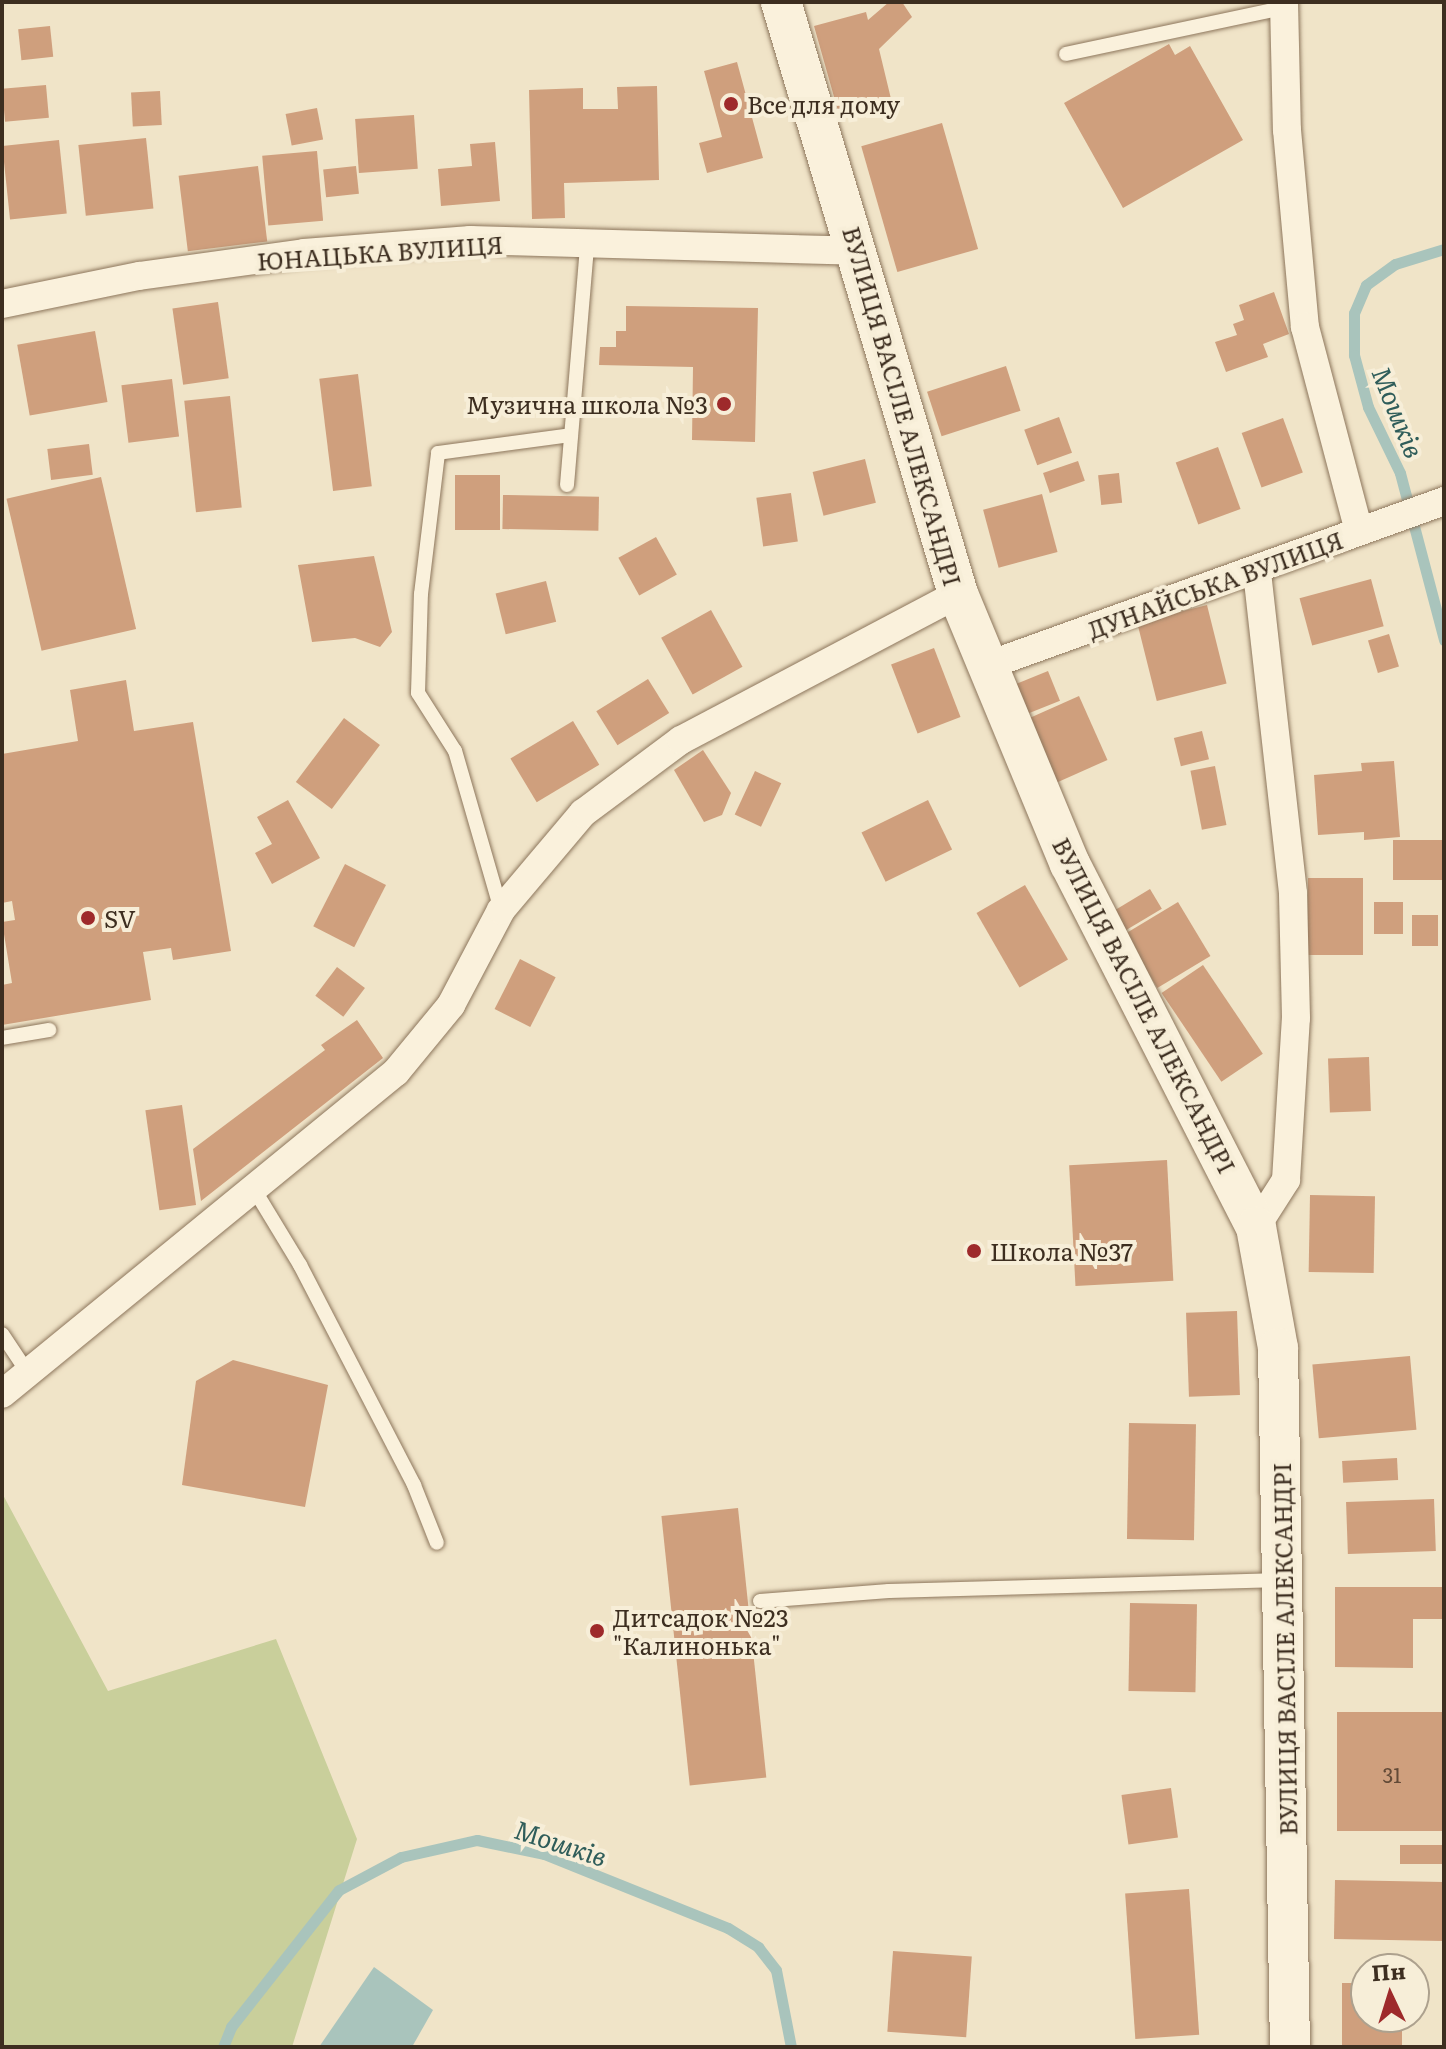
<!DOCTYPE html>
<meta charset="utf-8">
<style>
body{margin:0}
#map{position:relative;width:1446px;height:2049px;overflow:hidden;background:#f0e4c8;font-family:Literata,serif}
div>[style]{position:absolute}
.green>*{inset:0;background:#c9cf9b}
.water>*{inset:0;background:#a9c4bc}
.stream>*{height:11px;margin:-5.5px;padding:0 5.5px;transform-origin:5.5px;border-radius:5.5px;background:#a9c4bc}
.building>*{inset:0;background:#cf9f7d;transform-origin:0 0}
.roads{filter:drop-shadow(0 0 2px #8d765c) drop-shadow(0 0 2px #8d765c)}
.service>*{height:14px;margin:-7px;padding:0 7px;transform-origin:7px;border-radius:7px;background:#faf1dc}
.minor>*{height:28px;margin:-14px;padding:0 14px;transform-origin:14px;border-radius:14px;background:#faf1dc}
.secondary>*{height:40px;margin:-20px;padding:0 20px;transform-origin:20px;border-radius:20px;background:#faf1dc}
.dots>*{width:22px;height:22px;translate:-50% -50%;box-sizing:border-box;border:4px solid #f7eed8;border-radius:50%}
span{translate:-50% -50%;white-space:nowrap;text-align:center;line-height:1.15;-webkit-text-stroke:8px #f7eed8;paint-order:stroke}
.number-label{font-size:20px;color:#624a37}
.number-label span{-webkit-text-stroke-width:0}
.poi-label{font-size:24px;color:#3d2e20}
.left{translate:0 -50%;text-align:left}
.right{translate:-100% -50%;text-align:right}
.street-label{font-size:24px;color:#3d2e20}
.water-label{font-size:26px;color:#2f5d5a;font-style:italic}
.frame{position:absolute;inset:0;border:4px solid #3d2e20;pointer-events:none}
.north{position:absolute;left:1350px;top:1953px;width:80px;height:80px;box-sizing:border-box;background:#f7eed8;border:2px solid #ada18e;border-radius:50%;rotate:356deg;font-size:22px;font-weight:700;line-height:32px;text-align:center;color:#3d2e20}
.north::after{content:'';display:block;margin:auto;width:28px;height:36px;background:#9e2a2b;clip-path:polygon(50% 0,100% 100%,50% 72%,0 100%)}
</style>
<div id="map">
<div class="green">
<i style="clip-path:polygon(2px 1493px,108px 1691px,276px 1639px,357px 1839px,292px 2047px,2px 2047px)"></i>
</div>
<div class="water">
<i style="clip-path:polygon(374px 1967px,433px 2010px,412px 2047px,319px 2047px)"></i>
</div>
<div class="stream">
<i style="left:1444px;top:249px;width:51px;rotate:163deg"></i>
<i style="left:1395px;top:264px;width:36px;rotate:144deg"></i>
<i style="left:1366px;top:285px;width:30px;rotate:113deg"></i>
<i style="left:1354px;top:313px;width:42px;rotate:90deg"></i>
<i style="left:1354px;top:355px;width:54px;rotate:74.9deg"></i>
<i style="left:1368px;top:407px;width:73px;rotate:64.1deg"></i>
<i style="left:1400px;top:473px;width:173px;rotate:75.2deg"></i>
<i style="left:223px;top:2047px;width:22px;rotate:-68deg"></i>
<i style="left:231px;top:2027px;width:174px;rotate:-51.8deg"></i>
<i style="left:339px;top:1890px;width:70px;rotate:-28deg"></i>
<i style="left:401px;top:1857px;width:78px;rotate:-12.6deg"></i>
<i style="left:477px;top:1840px;width:68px;rotate:11.8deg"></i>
<i style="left:544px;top:1854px;width:198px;rotate:21.9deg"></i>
<i style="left:728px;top:1928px;width:36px;rotate:32deg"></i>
<i style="left:758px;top:1947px;width:29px;rotate:52deg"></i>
<i style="left:776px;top:1970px;width:78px;rotate:79deg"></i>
</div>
<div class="building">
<i style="clip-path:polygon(889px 2px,902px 2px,912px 17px,879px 49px,892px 103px,840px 118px,814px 26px,866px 12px,868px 20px)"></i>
<i style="left:50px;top:26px;width:31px;height:32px;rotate:84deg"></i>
<i style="clip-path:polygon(1169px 44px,1175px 55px,1190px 46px,1243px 140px,1123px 208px,1064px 103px)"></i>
<i style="clip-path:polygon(737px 62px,763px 158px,707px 173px,699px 143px,722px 137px,704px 71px)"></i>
<i style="left:46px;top:85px;width:33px;height:44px;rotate:85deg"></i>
<i style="clip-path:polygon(657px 86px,659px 180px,564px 183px,565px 218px,532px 219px,529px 90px,583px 88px,583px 109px,618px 109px,617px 87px)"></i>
<i style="left:160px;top:91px;width:34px;height:29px;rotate:87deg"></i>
<i style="left:317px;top:108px;width:32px;height:32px;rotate:79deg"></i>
<i style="left:414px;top:115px;width:54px;height:59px;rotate:86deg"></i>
<i style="left:942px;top:123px;width:131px;height:84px;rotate:74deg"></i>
<i style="left:146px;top:138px;width:71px;height:68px;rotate:84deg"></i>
<i style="left:59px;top:140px;width:74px;height:57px;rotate:84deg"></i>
<i style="clip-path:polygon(495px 142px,500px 201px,441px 206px,438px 169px,472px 166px,470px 144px)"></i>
<i style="left:317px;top:151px;width:70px;height:55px;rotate:85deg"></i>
<i style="left:258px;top:166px;width:76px;height:80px;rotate:83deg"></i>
<i style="left:356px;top:166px;width:28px;height:33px;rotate:84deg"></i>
<i style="clip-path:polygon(1274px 292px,1289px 334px,1263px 344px,1268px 357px,1226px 372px,1215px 342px,1237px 335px,1233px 324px,1244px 320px,1239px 305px)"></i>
<i style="left:218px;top:302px;width:77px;height:46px;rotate:82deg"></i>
<i style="clip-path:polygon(626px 306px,758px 308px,755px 442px,692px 440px,693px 367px,599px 365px,600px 347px,616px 347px,616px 331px,626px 331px)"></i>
<i style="left:95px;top:331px;width:72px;height:79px;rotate:80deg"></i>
<i style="left:1006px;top:366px;width:47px;height:83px;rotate:72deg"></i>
<i style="left:358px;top:374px;width:113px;height:39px;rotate:83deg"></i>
<i style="left:172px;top:379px;width:58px;height:51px;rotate:83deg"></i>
<i style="left:230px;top:396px;width:112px;height:46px;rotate:84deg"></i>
<i style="left:1059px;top:417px;width:38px;height:37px;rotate:70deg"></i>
<i style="left:1283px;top:418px;width:58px;height:44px;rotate:70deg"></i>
<i style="left:89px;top:444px;width:31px;height:42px;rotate:83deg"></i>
<i style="left:1218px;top:447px;width:66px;height:45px;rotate:70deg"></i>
<i style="left:865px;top:459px;width:45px;height:54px;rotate:76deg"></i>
<i style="left:1078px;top:461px;width:21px;height:37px;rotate:71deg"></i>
<i style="left:1119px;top:473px;width:30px;height:21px;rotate:84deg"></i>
<i style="left:455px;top:475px;width:45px;height:55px"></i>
<i style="left:101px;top:477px;width:156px;height:97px;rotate:77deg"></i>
<i style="left:791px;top:493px;width:49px;height:35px;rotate:82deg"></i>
<i style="left:1042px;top:494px;width:60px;height:61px;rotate:75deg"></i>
<i style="left:503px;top:495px;width:96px;height:34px;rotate:1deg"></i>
<i style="left:656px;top:537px;width:43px;height:43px;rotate:61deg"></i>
<i style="clip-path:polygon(374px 556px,392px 632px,380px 647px,355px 638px,312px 642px,298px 565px)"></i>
<i style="left:1371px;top:579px;width:49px;height:74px;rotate:75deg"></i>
<i style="left:546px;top:581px;width:42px;height:52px;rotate:76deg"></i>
<i style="left:1207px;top:605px;width:81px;height:72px;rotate:76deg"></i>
<i style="left:711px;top:610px;width:65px;height:57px;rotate:61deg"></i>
<i style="left:1389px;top:634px;width:34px;height:22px;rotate:73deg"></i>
<i style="left:934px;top:648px;width:74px;height:46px;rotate:69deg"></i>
<i style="left:1048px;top:671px;width:32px;height:35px;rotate:68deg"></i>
<i style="left:648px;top:679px;width:40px;height:61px;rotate:58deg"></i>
<i style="clip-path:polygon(126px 680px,134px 731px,193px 722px,231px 951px,173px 960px,171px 948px,143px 952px,151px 1000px,2px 1025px,2px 985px,12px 983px,2px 922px,15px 920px,12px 901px,2px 903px,2px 754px,78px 741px,70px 690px)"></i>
<i style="left:1079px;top:696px;width:70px;height:59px;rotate:66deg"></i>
<i style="left:344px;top:718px;width:45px;height:80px;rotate:37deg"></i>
<i style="left:573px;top:721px;width:51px;height:73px;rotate:59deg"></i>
<i style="left:1202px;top:731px;width:29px;height:29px;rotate:76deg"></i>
<i style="clip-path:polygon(703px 750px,731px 793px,722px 815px,704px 822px,674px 770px)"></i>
<i style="clip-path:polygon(1394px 761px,1400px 837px,1364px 840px,1364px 832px,1318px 835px,1314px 775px,1362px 771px,1361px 763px)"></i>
<i style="left:1215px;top:766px;width:60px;height:25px;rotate:79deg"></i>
<i style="left:755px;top:771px;width:29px;height:48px;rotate:25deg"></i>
<i style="clip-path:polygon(288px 800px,320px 858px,272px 884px,255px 853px,272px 844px,257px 817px)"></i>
<i style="left:928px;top:800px;width:55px;height:74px;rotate:64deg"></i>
<i style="left:1444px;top:840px;width:40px;height:51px;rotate:90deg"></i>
<i style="left:345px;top:864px;width:46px;height:70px;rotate:27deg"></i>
<i style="left:1308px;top:878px;width:55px;height:77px"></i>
<i style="left:1025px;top:885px;width:86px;height:56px;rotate:60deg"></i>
<i style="left:1150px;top:889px;width:23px;height:43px;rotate:59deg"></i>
<i style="left:1178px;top:902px;width:63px;height:62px;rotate:59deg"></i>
<i style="left:1374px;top:902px;width:29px;height:32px"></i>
<i style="left:1438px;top:915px;width:31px;height:26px;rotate:90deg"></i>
<i style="left:520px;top:959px;width:40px;height:56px;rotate:27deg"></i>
<i style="left:1203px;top:965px;width:107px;height:50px;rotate:56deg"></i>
<i style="left:337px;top:967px;width:35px;height:36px;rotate:37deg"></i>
<i style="clip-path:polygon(357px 1020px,383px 1058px,201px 1201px,193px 1149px,325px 1050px,321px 1045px)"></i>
<i style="left:1369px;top:1057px;width:54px;height:41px;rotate:88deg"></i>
<i style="left:182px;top:1105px;width:101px;height:37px;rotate:82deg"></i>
<i style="left:1167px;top:1160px;width:121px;height:98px;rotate:87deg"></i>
<i style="left:1310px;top:1195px;width:65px;height:77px;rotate:1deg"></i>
<i style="left:1237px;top:1311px;width:84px;height:51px;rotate:88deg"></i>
<i style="left:1410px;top:1356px;width:74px;height:98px;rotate:85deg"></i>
<i style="clip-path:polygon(233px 1360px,328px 1385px,305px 1507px,182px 1485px,196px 1381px)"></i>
<i style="left:1129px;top:1423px;width:67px;height:116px;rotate:1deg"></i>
<i style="left:1397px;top:1458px;width:22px;height:55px;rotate:87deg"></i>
<i style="left:1434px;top:1499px;width:52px;height:88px;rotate:88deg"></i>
<i style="left:738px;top:1508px;width:271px;height:77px;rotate:84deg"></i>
<i style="clip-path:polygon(1335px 1587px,1444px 1587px,1444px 1619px,1413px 1619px,1413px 1668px,1335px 1667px)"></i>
<i style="left:1130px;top:1603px;width:67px;height:88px;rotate:1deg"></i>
<i style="left:1444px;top:1712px;width:119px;height:107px;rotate:90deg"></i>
<i style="left:1171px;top:1788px;width:50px;height:50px;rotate:82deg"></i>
<i style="left:1444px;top:1845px;width:19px;height:44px;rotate:90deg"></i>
<i style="left:1335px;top:1880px;width:109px;height:59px;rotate:1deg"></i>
<i style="left:1189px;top:1889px;width:146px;height:64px;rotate:86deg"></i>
<i style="left:893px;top:1951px;width:79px;height:81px;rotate:4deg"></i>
<i style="clip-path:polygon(1342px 1983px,1366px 1983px,1366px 2017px,1402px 2017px,1402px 2047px,1342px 2047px)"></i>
</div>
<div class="roads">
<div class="service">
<i style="left:1066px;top:54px;width:221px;rotate:-12deg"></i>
<i style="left:567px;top:485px;width:240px;rotate:-85.2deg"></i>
<i style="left:501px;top:910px;width:166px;rotate:-106.1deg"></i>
<i style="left:455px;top:751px;width:69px;rotate:-122.5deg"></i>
<i style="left:418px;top:693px;width:99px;rotate:-88.3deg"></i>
<i style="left:421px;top:594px;width:142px;rotate:-83.1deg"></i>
<i style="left:438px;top:453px;width:134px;rotate:-7.7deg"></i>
<i style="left:2px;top:1038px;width:48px;rotate:-9.7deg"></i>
<i style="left:254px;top:1189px;width:89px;rotate:58.8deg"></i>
<i style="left:300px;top:1265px;width:248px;rotate:62.6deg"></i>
<i style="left:414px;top:1485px;width:62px;rotate:68.4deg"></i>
<i style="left:2px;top:1334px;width:50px;rotate:56.3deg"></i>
<i style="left:760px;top:1601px;width:129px;rotate:-4.4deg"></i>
<i style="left:889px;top:1591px;width:391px;rotate:-1.6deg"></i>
</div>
<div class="minor">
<i style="left:1284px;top:2px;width:128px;rotate:88.7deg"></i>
<i style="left:1287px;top:130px;width:198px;rotate:84.8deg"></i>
<i style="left:1305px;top:327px;width:211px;rotate:75.2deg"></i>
<i style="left:2px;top:304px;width:140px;rotate:-11.6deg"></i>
<i style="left:139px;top:276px;width:167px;rotate:-7.9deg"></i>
<i style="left:304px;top:253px;width:167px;rotate:-4.5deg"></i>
<i style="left:470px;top:240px;width:388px;rotate:1.6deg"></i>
<i style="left:986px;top:666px;width:487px;rotate:-19.8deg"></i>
<i style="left:1256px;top:1227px;width:56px;rotate:-57.4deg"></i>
<i style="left:1286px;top:1180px;width:162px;rotate:-86.5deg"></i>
<i style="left:1296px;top:1018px;width:125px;rotate:-91.4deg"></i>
<i style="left:1293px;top:893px;width:325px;rotate:-96.4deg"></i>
<i style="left:2px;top:1394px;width:509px;rotate:-39.26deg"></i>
<i style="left:396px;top:1072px;width:87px;rotate:-50.6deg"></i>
<i style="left:451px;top:1005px;width:107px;rotate:-62.2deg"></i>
<i style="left:501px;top:910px;width:127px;rotate:-49.8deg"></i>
<i style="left:583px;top:813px;width:122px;rotate:-36.7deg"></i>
<i style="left:681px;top:740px;width:313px;rotate:-27.8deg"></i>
</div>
<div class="secondary">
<i style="left:781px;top:2px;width:618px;rotate:73.35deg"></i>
<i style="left:958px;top:594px;width:292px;rotate:67.5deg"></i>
<i style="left:1070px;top:864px;width:408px;rotate:62.9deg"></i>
<i style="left:1256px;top:1227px;width:123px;rotate:79.7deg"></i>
<i style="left:1278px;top:1348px;width:699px;rotate:89.02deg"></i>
</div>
</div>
<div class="dots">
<i style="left:731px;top:104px;background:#9e2a2b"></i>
<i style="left:724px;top:404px;background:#9e2a2b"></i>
<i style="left:88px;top:918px;background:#9e2a2b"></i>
<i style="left:974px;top:1251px;background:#9e2a2b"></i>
<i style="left:597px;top:1631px;background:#9e2a2b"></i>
</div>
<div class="number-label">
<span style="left:1392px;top:1774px">31</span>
</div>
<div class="poi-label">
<span class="left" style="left:747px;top:104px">Все для дому</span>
<span class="right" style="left:708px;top:404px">Музична школа №3</span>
<span class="left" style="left:104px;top:918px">SV</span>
<span class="left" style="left:990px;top:1251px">Школа №37</span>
<span class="left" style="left:613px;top:1631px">Дитсадок №23<br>"Калинонька"</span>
</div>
<div class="street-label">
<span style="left:380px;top:252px;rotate:-4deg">ЮНАЦЬКА ВУЛИЦЯ</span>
<span style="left:903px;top:406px;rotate:74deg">ВУЛИЦЯ ВАСІЛЕ АЛЕКСАНДРІ</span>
<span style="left:1215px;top:584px;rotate:-20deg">ДУНАЙСЬКА ВУЛИЦЯ</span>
<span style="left:1145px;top:1005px;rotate:63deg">ВУЛИЦЯ ВАСІЛЕ АЛЕКСАНДРІ</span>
<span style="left:1284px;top:1649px;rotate:-91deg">ВУЛИЦЯ ВАСІЛЕ АЛЕКСАНДРІ</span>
</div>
<div class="water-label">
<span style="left:1399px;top:412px;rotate:68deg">Мошків</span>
<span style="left:561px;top:1842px;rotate:18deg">Мошків</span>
</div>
<div class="frame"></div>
<div class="north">Пн</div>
</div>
